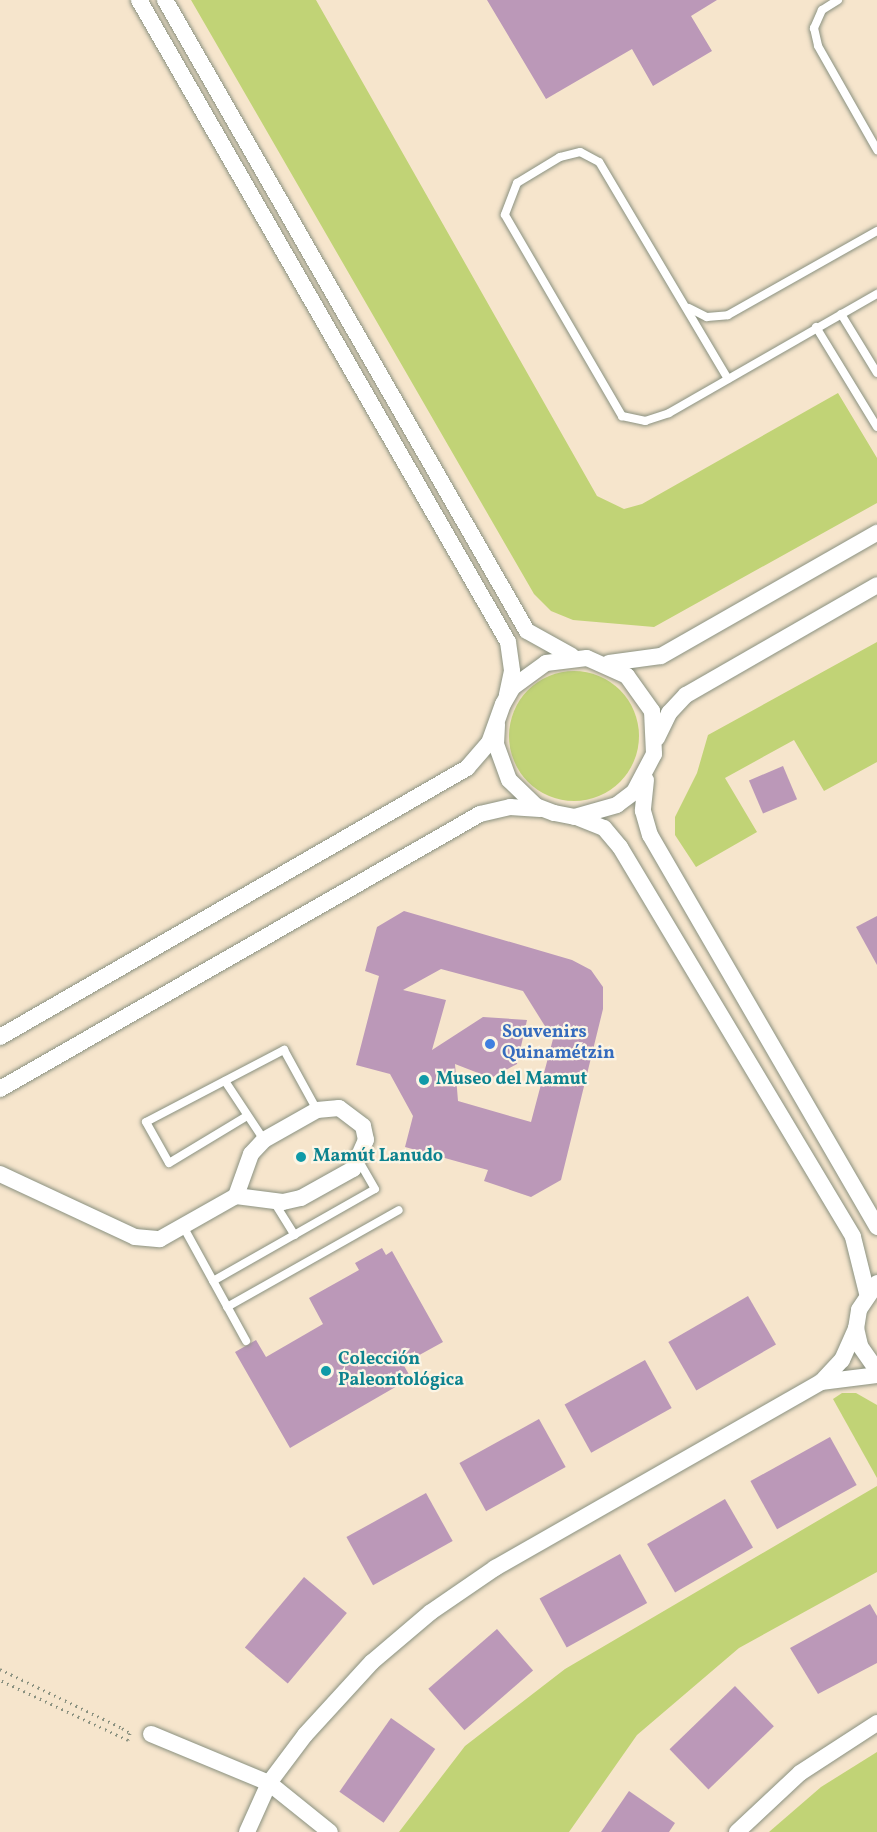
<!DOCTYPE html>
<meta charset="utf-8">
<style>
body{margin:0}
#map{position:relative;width:877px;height:1832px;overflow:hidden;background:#f6e5cc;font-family:Vollkorn,serif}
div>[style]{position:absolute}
.green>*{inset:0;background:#c1d376}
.round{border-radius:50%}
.building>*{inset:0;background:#bb98b8;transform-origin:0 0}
.path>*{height:3px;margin-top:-1.5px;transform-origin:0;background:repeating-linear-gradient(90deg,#8a9180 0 1.5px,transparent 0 6px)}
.roads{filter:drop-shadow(0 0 2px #8a9180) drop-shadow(0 0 2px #8a9180)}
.service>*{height:8px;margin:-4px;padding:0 4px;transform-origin:4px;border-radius:4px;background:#fff}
.minor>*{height:16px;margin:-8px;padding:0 8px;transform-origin:8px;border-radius:8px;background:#fff}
.dots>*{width:16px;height:16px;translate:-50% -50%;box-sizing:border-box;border:3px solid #fcf5e5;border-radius:50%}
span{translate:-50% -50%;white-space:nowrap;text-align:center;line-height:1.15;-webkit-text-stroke:4.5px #fcf5e5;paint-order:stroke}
.shop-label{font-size:18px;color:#366cbe;font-weight:700}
.left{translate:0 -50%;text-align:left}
.culture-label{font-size:18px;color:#0d838f;font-weight:700}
</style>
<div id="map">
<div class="green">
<i style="clip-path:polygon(191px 0,316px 0,597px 496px,624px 509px,642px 504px,838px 393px,877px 458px,877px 503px,654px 627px,573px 620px,551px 611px,534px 594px)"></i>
<i style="clip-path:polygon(877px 642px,877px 762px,824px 791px,794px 740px,725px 778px,757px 832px,696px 867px,675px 835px,675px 817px,697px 773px,708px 735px)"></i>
<i class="round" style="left:509px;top:671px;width:130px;height:130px"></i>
<i style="clip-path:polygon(842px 1393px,856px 1393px,877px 1405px,877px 1478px,833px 1399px)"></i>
<i style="clip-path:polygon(877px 1486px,877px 1572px,739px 1648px,637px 1735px,569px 1832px,399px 1832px,465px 1746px,565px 1669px)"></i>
<i style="clip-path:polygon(877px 1752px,877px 1832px,769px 1832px,821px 1787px)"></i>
</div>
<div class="building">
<i style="clip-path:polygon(487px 0,717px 0,691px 16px,712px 51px,653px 86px,632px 49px,546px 99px)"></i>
<i style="left:783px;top:766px;width:36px;height:37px;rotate:67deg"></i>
<i style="clip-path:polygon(evenodd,404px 911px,572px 960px,591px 970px,603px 987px,603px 1009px,561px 1180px,531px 1197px,484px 1181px,488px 1170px,405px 1147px,413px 1116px,390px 1074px,356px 1065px,379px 976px,365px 971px,377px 927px,404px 911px,441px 969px,523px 991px,553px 1039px,531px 1122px,458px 1101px,455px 1064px,491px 1078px,517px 1064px,527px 1020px,483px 1017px,432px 1050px,446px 1000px,403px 990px,441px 969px)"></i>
<i style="clip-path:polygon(877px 916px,877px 965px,856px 927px)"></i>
<i style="clip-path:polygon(382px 1248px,386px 1255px,392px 1251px,443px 1342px,403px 1364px,411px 1378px,290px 1448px,235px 1352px,256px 1340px,266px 1357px,323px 1324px,309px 1298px,359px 1270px,355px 1263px)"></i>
<i style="left:748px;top:1296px;width:56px;height:92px;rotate:60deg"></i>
<i style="left:645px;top:1360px;width:55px;height:92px;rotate:61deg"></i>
<i style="left:539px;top:1419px;width:55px;height:91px;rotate:61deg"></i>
<i style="left:830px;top:1437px;width:55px;height:91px;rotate:61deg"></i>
<i style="left:426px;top:1493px;width:55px;height:91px;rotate:61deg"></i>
<i style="left:725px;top:1499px;width:56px;height:90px;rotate:60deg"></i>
<i style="left:620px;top:1554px;width:56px;height:92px;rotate:61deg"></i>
<i style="left:304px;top:1577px;width:56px;height:92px;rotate:40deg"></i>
<i style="clip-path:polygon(870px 1604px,877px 1616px,877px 1663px,818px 1694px,790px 1648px)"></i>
<i style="left:497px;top:1629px;width:55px;height:91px;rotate:49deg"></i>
<i style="left:735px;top:1686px;width:56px;height:91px;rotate:46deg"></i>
<i style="left:391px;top:1718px;width:54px;height:90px;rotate:35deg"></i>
<i style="clip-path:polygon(629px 1791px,675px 1823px,669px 1832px,601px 1832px)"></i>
</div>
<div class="path">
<i style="left:0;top:1669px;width:136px;rotate:25.8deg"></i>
<i style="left:122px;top:1728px;width:9px;rotate:32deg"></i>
<i style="left:130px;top:1733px;width:7px;rotate:106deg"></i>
<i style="left:128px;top:1740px;width:141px;rotate:-154.9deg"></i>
</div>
<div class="roads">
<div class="service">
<i style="left:838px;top:0;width:19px;rotate:148deg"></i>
<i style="left:822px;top:10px;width:20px;rotate:114deg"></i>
<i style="left:814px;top:28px;width:18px;rotate:77deg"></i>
<i style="left:818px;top:46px;width:120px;rotate:60.4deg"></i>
<i style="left:689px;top:308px;width:20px;rotate:27deg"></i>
<i style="left:707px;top:317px;width:21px;rotate:-5deg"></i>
<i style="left:728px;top:315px;width:171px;rotate:-29.4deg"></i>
<i style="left:841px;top:314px;width:69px;rotate:58.6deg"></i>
<i style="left:816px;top:327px;width:117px;rotate:58.6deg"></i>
<i style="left:728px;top:379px;width:252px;rotate:-120.7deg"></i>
<i style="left:599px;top:162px;width:21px;rotate:-152deg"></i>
<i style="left:580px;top:152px;width:21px;rotate:166deg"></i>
<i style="left:560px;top:157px;width:50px;rotate:148.8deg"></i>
<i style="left:517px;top:183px;width:34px;rotate:111deg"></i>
<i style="left:505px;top:215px;width:233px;rotate:59.8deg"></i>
<i style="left:622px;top:416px;width:24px;rotate:12deg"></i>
<i style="left:645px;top:421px;width:25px;rotate:-18deg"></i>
<i style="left:669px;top:413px;width:240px;rotate:-29.8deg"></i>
<i style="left:225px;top:1081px;width:71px;rotate:56.5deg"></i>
<i style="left:247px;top:1116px;width:91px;rotate:148.9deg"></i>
<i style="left:169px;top:1163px;width:47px;rotate:-119.3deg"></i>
<i style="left:146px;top:1122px;width:156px;rotate:-27.6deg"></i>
<i style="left:284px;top:1050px;width:68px;rotate:61.2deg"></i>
<i style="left:274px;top:1202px;width:39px;rotate:58deg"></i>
<i style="left:184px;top:1228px;width:129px;rotate:61.2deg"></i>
<i style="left:213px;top:1281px;width:186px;rotate:-29.6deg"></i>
<i style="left:375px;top:1189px;width:34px;rotate:-120deg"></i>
<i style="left:227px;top:1307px;width:197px;rotate:-29.4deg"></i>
</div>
<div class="minor">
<i style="left:139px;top:0;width:740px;rotate:60.11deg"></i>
<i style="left:508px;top:642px;width:29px;rotate:82deg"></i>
<i style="left:512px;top:671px;width:25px;rotate:102deg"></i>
<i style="left:165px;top:0;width:727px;rotate:60.16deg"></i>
<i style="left:527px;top:631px;width:51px;rotate:29.1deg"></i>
<i style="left:609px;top:663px;width:52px;rotate:-7.7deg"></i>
<i style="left:661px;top:656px;width:249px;rotate:-29.7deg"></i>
<i style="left:657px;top:738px;width:28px;rotate:-64deg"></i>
<i style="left:669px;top:713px;width:25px;rotate:-47deg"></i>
<i style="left:686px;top:695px;width:220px;rotate:-29.9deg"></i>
<i style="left:646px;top:780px;width:31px;rotate:96deg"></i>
<i style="left:643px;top:811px;width:25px;rotate:74deg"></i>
<i style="left:650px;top:835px;width:453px;rotate:59.9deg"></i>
<i style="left:579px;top:818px;width:27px;rotate:22deg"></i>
<i style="left:604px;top:828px;width:25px;rotate:50deg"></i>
<i style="left:620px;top:847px;width:454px;rotate:59.1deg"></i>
<i style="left:853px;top:1237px;width:58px;rotate:76deg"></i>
<i style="left:0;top:1037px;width:539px;rotate:-29.94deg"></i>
<i style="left:467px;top:768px;width:33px;rotate:-49deg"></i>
<i style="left:489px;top:743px;width:41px;rotate:-70.3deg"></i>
<i style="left:503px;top:704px;width:20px;rotate:-60deg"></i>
<i style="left:513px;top:687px;width:41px;rotate:-36deg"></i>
<i style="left:546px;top:663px;width:41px;rotate:-7deg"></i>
<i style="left:587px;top:658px;width:44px;rotate:24.2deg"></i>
<i style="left:627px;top:676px;width:43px;rotate:54.5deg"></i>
<i style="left:652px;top:711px;width:43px;rotate:87.3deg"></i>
<i style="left:654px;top:754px;width:43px;rotate:117.8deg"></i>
<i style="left:634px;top:792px;width:21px;rotate:143deg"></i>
<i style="left:617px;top:805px;width:44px;rotate:164.1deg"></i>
<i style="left:575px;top:817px;width:21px;rotate:-169deg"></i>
<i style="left:554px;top:813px;width:19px;rotate:-159deg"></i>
<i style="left:536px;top:806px;width:37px;rotate:-136deg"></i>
<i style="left:509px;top:780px;width:38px;rotate:-110deg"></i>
<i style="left:496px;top:744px;width:20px;rotate:-87deg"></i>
<i style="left:0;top:1089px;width:553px;rotate:-29.81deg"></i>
<i style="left:480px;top:814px;width:31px;rotate:-13deg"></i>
<i style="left:510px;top:807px;width:30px;rotate:4deg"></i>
<i style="left:0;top:1174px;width:149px;rotate:25deg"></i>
<i style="left:135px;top:1237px;width:25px;rotate:5deg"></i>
<i style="left:160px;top:1239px;width:87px;rotate:-29.5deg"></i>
<i style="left:236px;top:1196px;width:47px;rotate:7.3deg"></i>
<i style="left:283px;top:1202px;width:18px;rotate:-13deg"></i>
<i style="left:301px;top:1198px;width:60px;rotate:-29.1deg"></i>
<i style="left:353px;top:1169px;width:32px;rotate:-66deg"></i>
<i style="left:366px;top:1140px;width:14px;rotate:-102deg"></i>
<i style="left:363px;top:1126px;width:30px;rotate:-143deg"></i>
<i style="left:339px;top:1108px;width:22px;rotate:175deg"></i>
<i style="left:317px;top:1110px;width:61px;rotate:150.5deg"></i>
<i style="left:264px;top:1140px;width:19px;rotate:133deg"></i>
<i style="left:251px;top:1154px;width:45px;rotate:109.7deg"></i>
<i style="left:877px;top:1283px;width:32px;rotate:124deg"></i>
<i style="left:859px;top:1310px;width:18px;rotate:99deg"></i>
<i style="left:856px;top:1328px;width:18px;rotate:77deg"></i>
<i style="left:860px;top:1346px;width:29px;rotate:55deg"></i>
<i style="left:824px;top:1379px;width:26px;rotate:-47deg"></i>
<i style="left:842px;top:1360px;width:35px;rotate:-66deg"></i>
<i style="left:151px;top:1734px;width:128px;rotate:22.6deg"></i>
<i style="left:269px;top:1783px;width:78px;rotate:38.8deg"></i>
<i style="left:247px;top:1832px;width:54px;rotate:-65.8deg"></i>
<i style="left:269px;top:1783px;width:60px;rotate:-53.1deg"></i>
<i style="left:305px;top:1735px;width:99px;rotate:-47.5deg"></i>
<i style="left:372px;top:1662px;width:77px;rotate:-40.3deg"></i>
<i style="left:431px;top:1612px;width:78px;rotate:-34.5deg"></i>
<i style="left:495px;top:1568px;width:375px;rotate:-29.7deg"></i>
<i style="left:821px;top:1382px;width:56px;rotate:-7.1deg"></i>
<i style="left:737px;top:1832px;width:86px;rotate:-43.1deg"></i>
<i style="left:800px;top:1773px;width:92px;rotate:-33deg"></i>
</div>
</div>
<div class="dots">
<i style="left:490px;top:1044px;background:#3f7fe0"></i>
<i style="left:424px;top:1080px;background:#0f9aa8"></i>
<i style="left:301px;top:1157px;background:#0f9aa8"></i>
<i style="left:326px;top:1371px;background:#0f9aa8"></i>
</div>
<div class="shop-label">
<span class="left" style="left:502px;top:1044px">Souvenirs<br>Quinamétzin</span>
</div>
<div class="culture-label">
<span class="left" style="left:436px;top:1080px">Museo del Mamut</span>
<span class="left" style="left:313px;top:1157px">Mamút Lanudo</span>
<span class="left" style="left:338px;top:1371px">Colección<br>Paleontológica</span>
</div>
</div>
